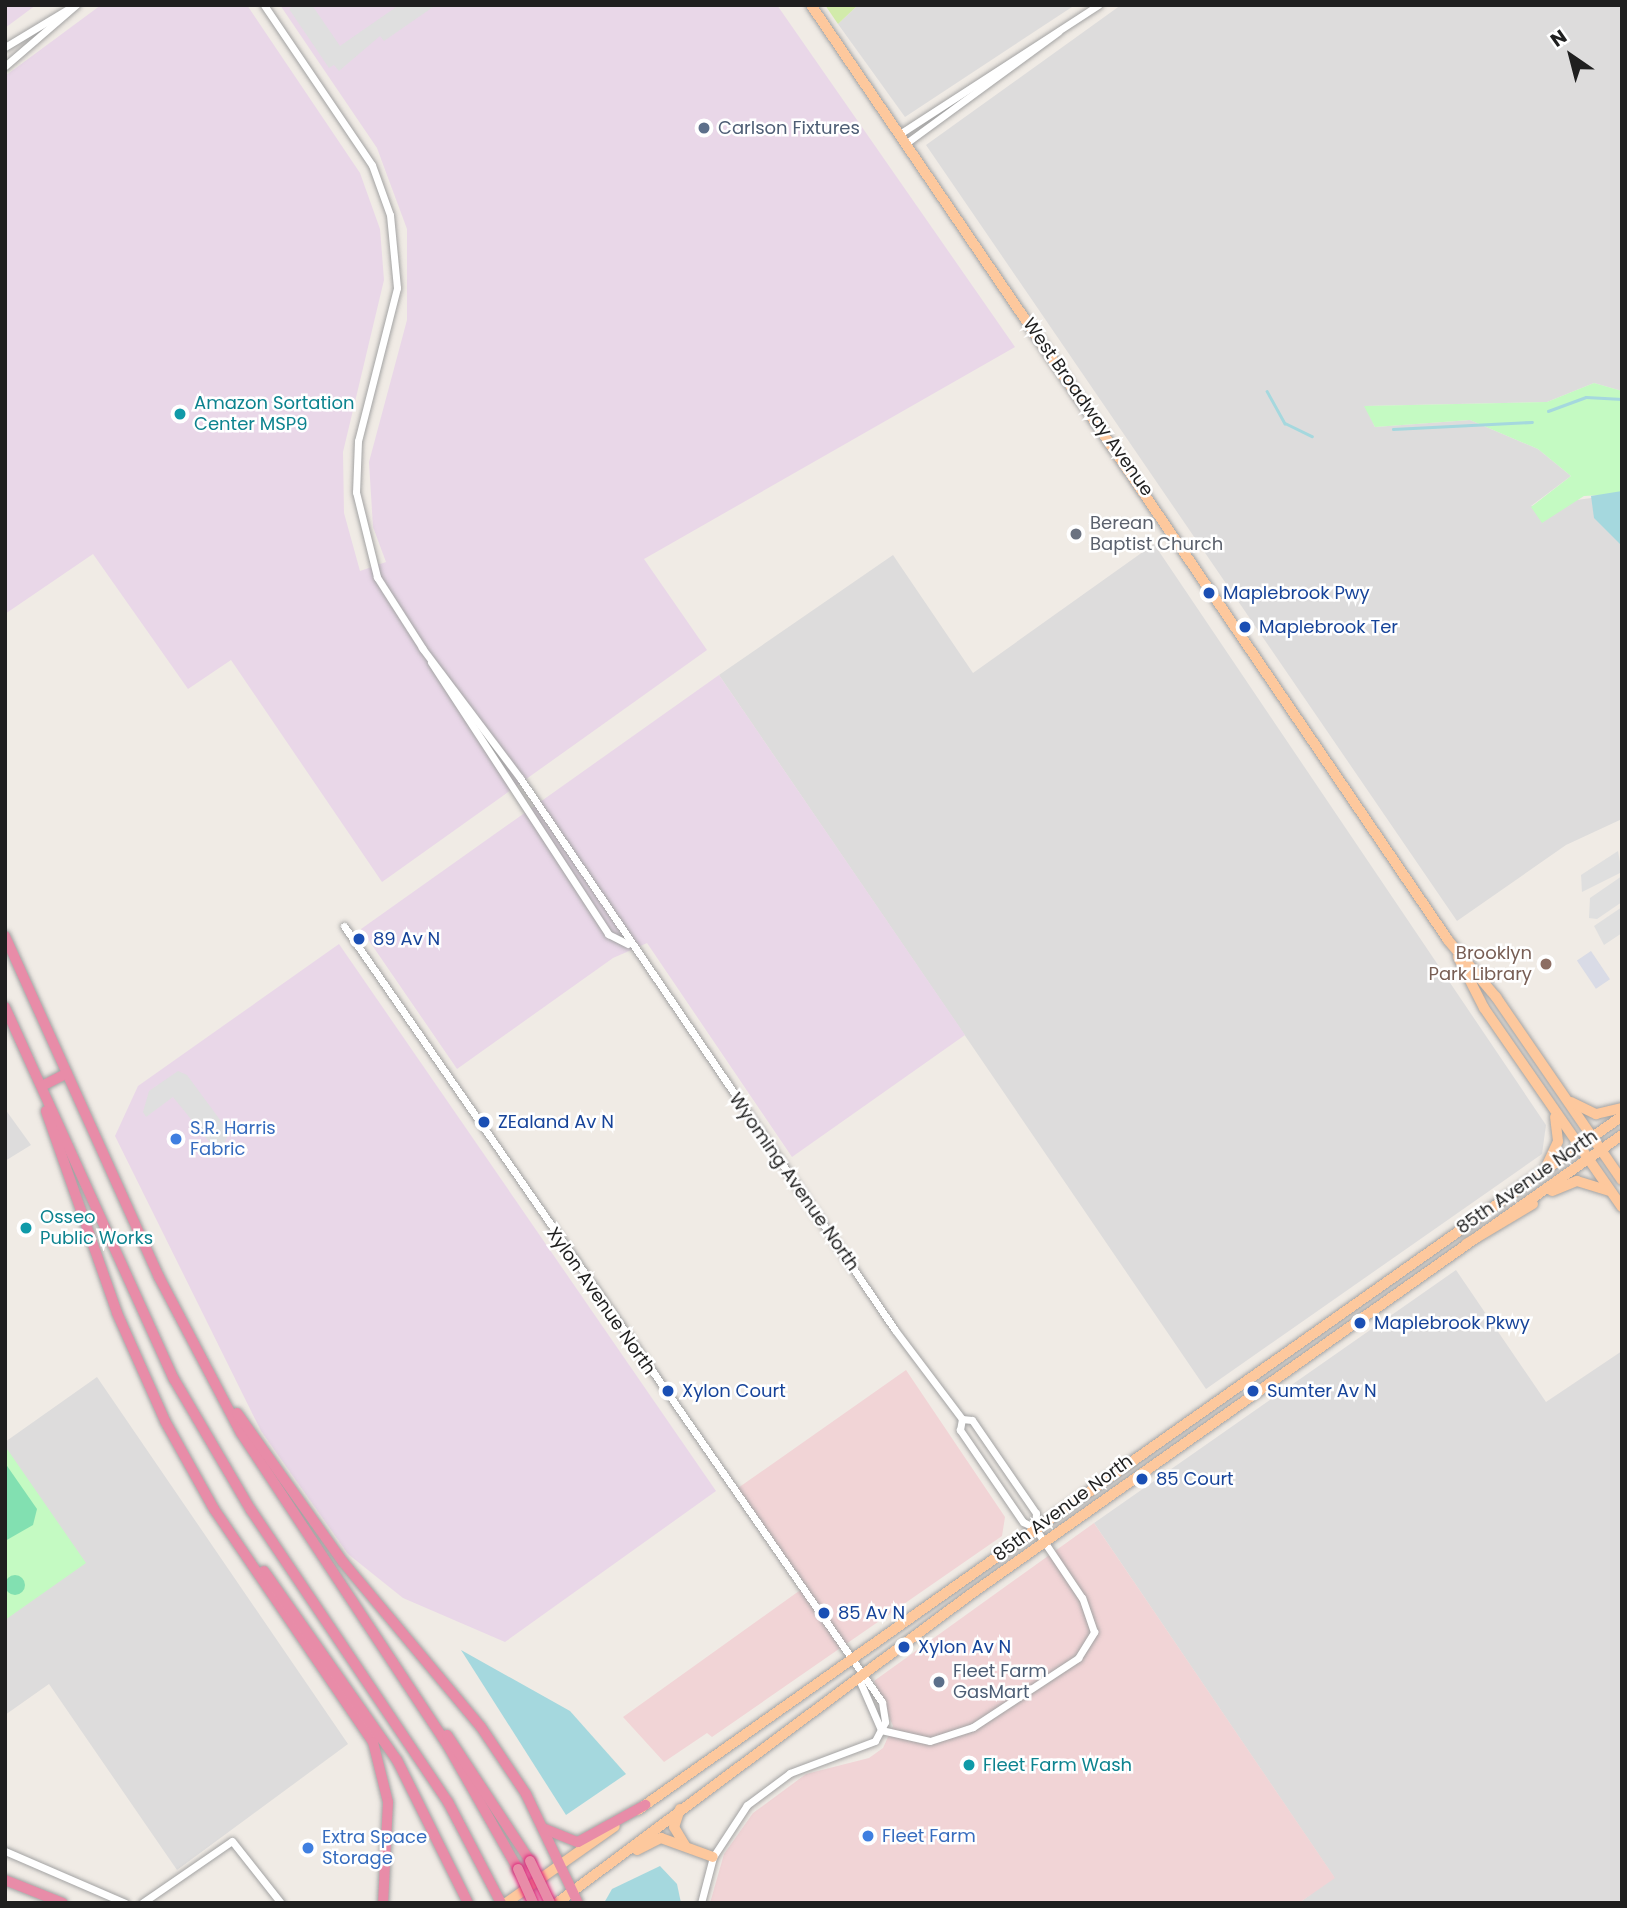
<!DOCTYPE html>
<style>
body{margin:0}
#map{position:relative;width:1627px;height:1908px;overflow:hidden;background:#f0ebe5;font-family:Poppins,sans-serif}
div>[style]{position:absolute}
.residential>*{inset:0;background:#dddcdc}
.commercial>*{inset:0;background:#f1d4d6}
.industrial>*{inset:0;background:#e9d7e8}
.grass>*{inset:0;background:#d2ebaa}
.park>*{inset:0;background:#c4fac2}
.pitch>*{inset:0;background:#82e0b1}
.round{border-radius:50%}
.parking>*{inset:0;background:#dfdfdf}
.plaza>*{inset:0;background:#d9dbe6;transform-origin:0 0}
.water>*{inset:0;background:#a5d8de}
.stream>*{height:2.5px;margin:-1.25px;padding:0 1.25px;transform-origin:1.25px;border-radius:1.25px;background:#a5d8de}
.roads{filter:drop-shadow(0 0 2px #a3a3a3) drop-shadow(0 0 2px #a3a3a3)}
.minor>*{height:7px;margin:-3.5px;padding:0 3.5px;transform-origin:3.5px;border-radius:3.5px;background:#fff}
.major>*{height:10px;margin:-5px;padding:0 5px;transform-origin:5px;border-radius:5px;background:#fdc89d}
.highway>*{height:10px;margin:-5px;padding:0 5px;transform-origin:5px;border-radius:5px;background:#e88ca8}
.bridges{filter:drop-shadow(0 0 2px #de2279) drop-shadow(0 0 2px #de2279)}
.highway-bridge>*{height:10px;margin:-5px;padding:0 5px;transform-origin:5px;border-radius:5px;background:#e88ca8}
.dots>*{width:19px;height:19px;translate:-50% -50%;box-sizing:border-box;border:4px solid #fff;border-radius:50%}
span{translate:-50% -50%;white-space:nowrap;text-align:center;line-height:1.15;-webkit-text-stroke:5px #fff;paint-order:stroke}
.service-label{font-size:18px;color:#4e5e75}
.left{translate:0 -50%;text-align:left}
.culture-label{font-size:18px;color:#0d838f}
.street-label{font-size:18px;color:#1f1f1f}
.worship-label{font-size:18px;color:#5b616d}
.transit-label{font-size:18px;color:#164399}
.education-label{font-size:18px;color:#785e54}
.right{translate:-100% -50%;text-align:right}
.shop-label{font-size:18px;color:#366cbe}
.frame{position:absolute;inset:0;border:7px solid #1f1f1f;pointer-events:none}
.north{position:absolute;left:1536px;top:21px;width:70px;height:70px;-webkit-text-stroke:5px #fff;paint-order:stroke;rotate:325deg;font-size:19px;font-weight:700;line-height:28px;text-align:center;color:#1f1f1f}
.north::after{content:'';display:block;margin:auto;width:24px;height:32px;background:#1f1f1f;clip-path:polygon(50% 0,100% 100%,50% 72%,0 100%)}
</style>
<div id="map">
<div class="residential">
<i style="clip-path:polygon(858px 5px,1075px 5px,905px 117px,838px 24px)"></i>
<i style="clip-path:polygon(1121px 5px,1622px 5px,1622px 391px,1594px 383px,1547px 402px,1365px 406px,1375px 427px,1470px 420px,1538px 449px,1571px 476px,1531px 506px,1622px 494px,1622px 819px,1566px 845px,1457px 921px,926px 145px)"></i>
<i style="clip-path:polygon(1154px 544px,1546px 1125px,1542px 1154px,1206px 1389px,719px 675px,893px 555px,973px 673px)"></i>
<i style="clip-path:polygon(5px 1109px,31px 1145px,5px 1161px)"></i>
<i style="clip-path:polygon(1456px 1270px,1546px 1402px,1622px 1351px,1622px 1903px,1299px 1903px,1334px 1877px,1094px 1523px)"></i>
<i style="clip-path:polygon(97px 1377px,348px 1744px,177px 1870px,49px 1684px,5px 1715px,5px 1442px)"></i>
</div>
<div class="commercial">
<i style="clip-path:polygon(906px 1370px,1005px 1517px,1002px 1536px,712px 1737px,707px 1733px,664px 1762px,623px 1717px,806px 1586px,738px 1488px)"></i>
<i style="clip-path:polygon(1094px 1523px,1335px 1878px,1299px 1903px,710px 1903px,724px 1854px,753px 1813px,806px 1774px,869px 1758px,883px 1748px,893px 1726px,874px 1681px)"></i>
</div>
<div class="industrial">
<i style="clip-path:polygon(5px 5px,36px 5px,5px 28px)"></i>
<i style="clip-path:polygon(101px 5px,247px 5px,360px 173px,380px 229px,384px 280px,343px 452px,344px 513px,360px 571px,386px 562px,373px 527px,369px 462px,407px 320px,407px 229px,377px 148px,280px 5px,777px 5px,1015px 347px,644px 559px,707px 650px,382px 882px,231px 660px,188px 689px,93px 554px,5px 614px,5px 76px)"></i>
<i style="clip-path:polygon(719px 675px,965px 1035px,792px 1157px,647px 943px,613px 958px,457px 1069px,361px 929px)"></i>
<i style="clip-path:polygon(339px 944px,716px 1491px,505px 1642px,403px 1598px,348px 1554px,261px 1431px,115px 1136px,138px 1086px)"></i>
</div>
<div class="grass">
<i style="clip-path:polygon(825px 5px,858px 5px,838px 24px)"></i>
</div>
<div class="park">
<i style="clip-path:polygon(1594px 383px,1622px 391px,1622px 494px,1584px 496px,1542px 523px,1531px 507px,1571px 476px,1538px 449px,1470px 420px,1375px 427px,1364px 406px,1547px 402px)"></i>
<i style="clip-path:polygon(5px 1446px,86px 1563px,5px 1620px)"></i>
</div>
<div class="pitch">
<i style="clip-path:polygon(5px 1463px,37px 1509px,33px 1525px,5px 1541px)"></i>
<i class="round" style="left:5px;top:1575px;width:20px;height:20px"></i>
</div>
<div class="parking">
<i style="clip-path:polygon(295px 5px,312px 5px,340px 46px,399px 5px,436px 5px,384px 41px,380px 36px,339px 71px,334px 65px,329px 68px,289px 9px)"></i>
<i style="clip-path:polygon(1618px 851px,1622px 872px,1582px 892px,1581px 875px)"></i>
<i style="clip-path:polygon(1622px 876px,1622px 902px,1597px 919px,1589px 918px,1590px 898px)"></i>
<i style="clip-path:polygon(1622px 907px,1622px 933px,1604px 945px,1594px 926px)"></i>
<i style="clip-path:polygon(178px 1071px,187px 1075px,229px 1132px,220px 1155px,173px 1097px,146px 1117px,143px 1112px,149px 1091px)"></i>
</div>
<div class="plaza">
<i style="left:1591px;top:951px;width:34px;height:17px;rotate:56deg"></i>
</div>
<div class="water">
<i style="clip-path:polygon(1622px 491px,1622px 546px,1594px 518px,1591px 496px)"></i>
<i style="clip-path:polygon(461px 1650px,570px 1711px,626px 1774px,566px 1815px)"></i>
<i style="clip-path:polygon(660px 1866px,677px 1884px,681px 1903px,604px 1903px,612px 1889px)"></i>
</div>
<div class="stream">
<i style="left:1267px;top:391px;width:37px;rotate:61deg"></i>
<i style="left:1285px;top:423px;width:30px;rotate:26deg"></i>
<i style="left:1548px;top:411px;width:40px;rotate:-20.2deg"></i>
<i style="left:1586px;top:397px;width:36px;rotate:3deg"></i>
<i style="left:1393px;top:429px;width:139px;rotate:-2.9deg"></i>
</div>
<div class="roads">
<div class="minor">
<i style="left:264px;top:5px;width:193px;rotate:56deg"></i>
<i style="left:372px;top:165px;width:53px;rotate:70.2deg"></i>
<i style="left:390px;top:215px;width:73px;rotate:84.5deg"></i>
<i style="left:397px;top:288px;width:158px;rotate:104.3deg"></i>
<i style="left:358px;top:441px;width:51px;rotate:92.2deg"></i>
<i style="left:356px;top:492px;width:88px;rotate:76.1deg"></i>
<i style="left:377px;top:577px;width:85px;rotate:57.4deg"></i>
<i style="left:5px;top:47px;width:74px;rotate:-31.1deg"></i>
<i style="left:5px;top:66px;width:94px;rotate:-40.7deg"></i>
<i style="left:898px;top:135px;width:239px;rotate:-33deg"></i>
<i style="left:905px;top:144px;width:190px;rotate:-36.2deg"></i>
<i style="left:422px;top:648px;width:163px;rotate:53deg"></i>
<i style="left:520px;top:778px;width:667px;rotate:55.81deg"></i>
<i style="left:895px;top:1330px;width:111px;rotate:53deg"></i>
<i style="left:962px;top:1419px;width:10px;rotate:6deg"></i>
<i style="left:972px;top:1420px;width:113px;rotate:55.5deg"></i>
<i style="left:1036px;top:1513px;width:15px;rotate:94deg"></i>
<i style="left:431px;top:662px;width:325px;rotate:56.9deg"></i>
<i style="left:608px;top:934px;width:22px;rotate:27deg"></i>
<i style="left:344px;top:926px;width:944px;rotate:55.27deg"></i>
<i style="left:882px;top:1702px;width:20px;rotate:81deg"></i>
<i style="left:885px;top:1722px;width:21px;rotate:118deg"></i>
<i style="left:875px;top:1741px;width:91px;rotate:159.4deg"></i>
<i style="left:790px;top:1773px;width:54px;rotate:143.3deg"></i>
<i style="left:747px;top:1805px;width:62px;rotate:123.2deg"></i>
<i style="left:713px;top:1857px;width:48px;rotate:104.6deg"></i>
<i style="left:858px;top:1677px;width:58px;rotate:66.5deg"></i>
<i style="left:881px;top:1730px;width:50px;rotate:12.7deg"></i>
<i style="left:930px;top:1741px;width:45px;rotate:-18deg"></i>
<i style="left:973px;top:1727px;width:126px;rotate:-33.3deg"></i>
<i style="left:1078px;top:1658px;width:31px;rotate:-58deg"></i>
<i style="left:1094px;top:1632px;width:36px;rotate:-109deg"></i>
<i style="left:1082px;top:1598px;width:84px;rotate:-123.9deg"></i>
<i style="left:1035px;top:1528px;width:13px;rotate:-153deg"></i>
<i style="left:1023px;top:1522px;width:112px;rotate:-124.4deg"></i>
<i style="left:960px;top:1430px;width:11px;rotate:-80deg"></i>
<i style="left:5px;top:1851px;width:131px;rotate:23.4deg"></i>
<i style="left:142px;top:1903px;width:109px;rotate:-34.6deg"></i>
<i style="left:232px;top:1841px;width:79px;rotate:51.7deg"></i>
</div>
<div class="major">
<i style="left:811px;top:5px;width:1131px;rotate:55.73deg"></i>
<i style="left:1448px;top:940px;width:75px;rotate:49.9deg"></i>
<i style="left:1496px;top:997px;width:222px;rotate:55.5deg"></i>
<i style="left:1458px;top:957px;width:57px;rotate:63deg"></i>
<i style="left:1484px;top:1008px;width:242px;rotate:55.3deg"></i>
<i style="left:1571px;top:1102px;width:28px;rotate:26deg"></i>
<i style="left:1596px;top:1114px;width:27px;rotate:-13deg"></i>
<i style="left:1547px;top:1165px;width:26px;rotate:-65deg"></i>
<i style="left:1558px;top:1141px;width:24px;rotate:-97deg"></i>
<i style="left:1552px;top:1191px;width:27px;rotate:-22deg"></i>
<i style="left:1577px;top:1181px;width:34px;rotate:17deg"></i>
<i style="left:1466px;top:1244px;width:78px;rotate:-30.8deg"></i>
<i style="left:680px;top:1809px;width:19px;rotate:108deg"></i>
<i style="left:674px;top:1827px;width:21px;rotate:59deg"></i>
<i style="left:638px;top:1810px;width:1204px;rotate:-35.19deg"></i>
<i style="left:637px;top:1850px;width:27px;rotate:-27deg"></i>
<i style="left:661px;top:1838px;width:55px;rotate:20.1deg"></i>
<i style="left:506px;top:1903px;width:133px;rotate:-35.2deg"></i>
<i style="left:557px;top:1903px;width:517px;rotate:-36.74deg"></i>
<i style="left:971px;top:1594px;width:797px;rotate:-35.19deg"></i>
</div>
<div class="highway">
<i style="left:5px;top:936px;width:374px;rotate:65.7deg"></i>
<i style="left:159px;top:1277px;width:176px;rotate:62.3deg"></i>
<i style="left:241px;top:1433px;width:375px;rotate:56.5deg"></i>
<i style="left:448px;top:1746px;width:142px;rotate:60.4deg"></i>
<i style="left:5px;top:1007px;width:409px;rotate:65.6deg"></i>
<i style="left:174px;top:1379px;width:152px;rotate:59.6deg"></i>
<i style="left:251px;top:1510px;width:352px;rotate:56deg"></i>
<i style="left:448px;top:1802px;width:114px;rotate:62.3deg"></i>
<i style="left:42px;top:1086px;width:28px;rotate:-27deg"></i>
<i style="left:46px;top:1111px;width:214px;rotate:70.6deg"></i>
<i style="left:117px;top:1313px;width:118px;rotate:66deg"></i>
<i style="left:165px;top:1421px;width:101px;rotate:60.9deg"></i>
<i style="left:214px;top:1509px;width:282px;rotate:55.7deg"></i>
<i style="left:373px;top:1742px;width:62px;rotate:76deg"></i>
<i style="left:388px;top:1802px;width:101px;rotate:92.8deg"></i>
<i style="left:237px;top:1413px;width:183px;rotate:54.6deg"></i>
<i style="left:343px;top:1562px;width:215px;rotate:50.1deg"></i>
<i style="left:481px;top:1727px;width:81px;rotate:56.1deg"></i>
<i style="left:526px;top:1794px;width:121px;rotate:64.5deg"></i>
<i style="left:264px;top:1571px;width:231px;rotate:54.9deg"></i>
<i style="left:397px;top:1760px;width:160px;rotate:63.6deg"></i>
<i style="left:447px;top:1735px;width:151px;rotate:56.6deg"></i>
<i style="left:545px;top:1829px;width:35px;rotate:22deg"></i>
<i style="left:578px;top:1842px;width:77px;rotate:-28.9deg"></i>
<i style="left:5px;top:1880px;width:62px;rotate:21.6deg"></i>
</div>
</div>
<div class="bridges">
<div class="highway-bridge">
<i style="left:530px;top:1861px;width:47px;rotate:64.5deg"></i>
<i style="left:518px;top:1869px;width:37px;rotate:66deg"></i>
</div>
</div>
<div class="dots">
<i style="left:704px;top:128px;background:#5c6f8a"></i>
<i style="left:180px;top:414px;background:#0f9aa8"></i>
<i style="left:1076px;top:534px;background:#6b7280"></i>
<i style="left:1209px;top:593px;background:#1a4fb4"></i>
<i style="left:1245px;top:627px;background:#1a4fb4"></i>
<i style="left:359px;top:939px;background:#1a4fb4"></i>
<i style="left:1546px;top:964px;background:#8d6e63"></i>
<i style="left:484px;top:1122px;background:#1a4fb4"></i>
<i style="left:176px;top:1139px;background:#3f7fe0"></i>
<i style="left:26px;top:1228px;background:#0f9aa8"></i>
<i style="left:1360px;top:1323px;background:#1a4fb4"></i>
<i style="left:668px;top:1391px;background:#1a4fb4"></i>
<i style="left:1253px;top:1391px;background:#1a4fb4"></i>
<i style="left:1142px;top:1479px;background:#1a4fb4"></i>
<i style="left:824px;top:1613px;background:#1a4fb4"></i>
<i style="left:904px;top:1647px;background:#1a4fb4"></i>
<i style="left:939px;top:1682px;background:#5c6f8a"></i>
<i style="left:969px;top:1765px;background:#0f9aa8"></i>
<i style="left:868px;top:1836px;background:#3f7fe0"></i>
<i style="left:308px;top:1848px;background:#3f7fe0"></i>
</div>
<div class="service-label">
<span class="left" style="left:718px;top:128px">Carlson Fixtures</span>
<span class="left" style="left:953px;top:1682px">Fleet Farm<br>GasMart</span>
</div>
<div class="culture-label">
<span class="left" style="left:194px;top:414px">Amazon Sortation<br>Center MSP9</span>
<span class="left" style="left:40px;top:1228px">Osseo<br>Public Works</span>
<span class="left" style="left:983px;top:1765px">Fleet Farm Wash</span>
</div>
<div class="street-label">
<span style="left:1088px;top:407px;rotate:55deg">West Broadway Avenue</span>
<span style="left:794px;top:1182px;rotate:55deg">Wyoming Avenue North</span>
<span style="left:1527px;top:1182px;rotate:-35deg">85th Avenue North</span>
<span style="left:601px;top:1301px;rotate:55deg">Xylon Avenue North</span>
<span style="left:1063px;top:1508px;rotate:-36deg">85th Avenue North</span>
</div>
<div class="worship-label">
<span class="left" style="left:1090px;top:534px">Berean<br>Baptist Church</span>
</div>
<div class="transit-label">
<span class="left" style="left:1223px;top:593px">Maplebrook Pwy</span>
<span class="left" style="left:1259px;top:627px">Maplebrook Ter</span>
<span class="left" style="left:373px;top:939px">89 Av N</span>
<span class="left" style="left:498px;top:1122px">ZEaland Av N</span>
<span class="left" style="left:1374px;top:1323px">Maplebrook Pkwy</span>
<span class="left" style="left:682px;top:1391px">Xylon Court</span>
<span class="left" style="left:1267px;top:1391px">Sumter Av N</span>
<span class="left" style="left:1156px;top:1479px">85 Court</span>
<span class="left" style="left:838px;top:1613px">85 Av N</span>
<span class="left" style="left:918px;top:1647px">Xylon Av N</span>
</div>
<div class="education-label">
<span class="right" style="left:1532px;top:964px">Brooklyn<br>Park Library</span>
</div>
<div class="shop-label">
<span class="left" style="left:190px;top:1139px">S.R. Harris<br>Fabric</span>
<span class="left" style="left:882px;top:1836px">Fleet Farm</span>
<span class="left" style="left:322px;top:1848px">Extra Space<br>Storage</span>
</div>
<div class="frame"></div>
<div class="north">N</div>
</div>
